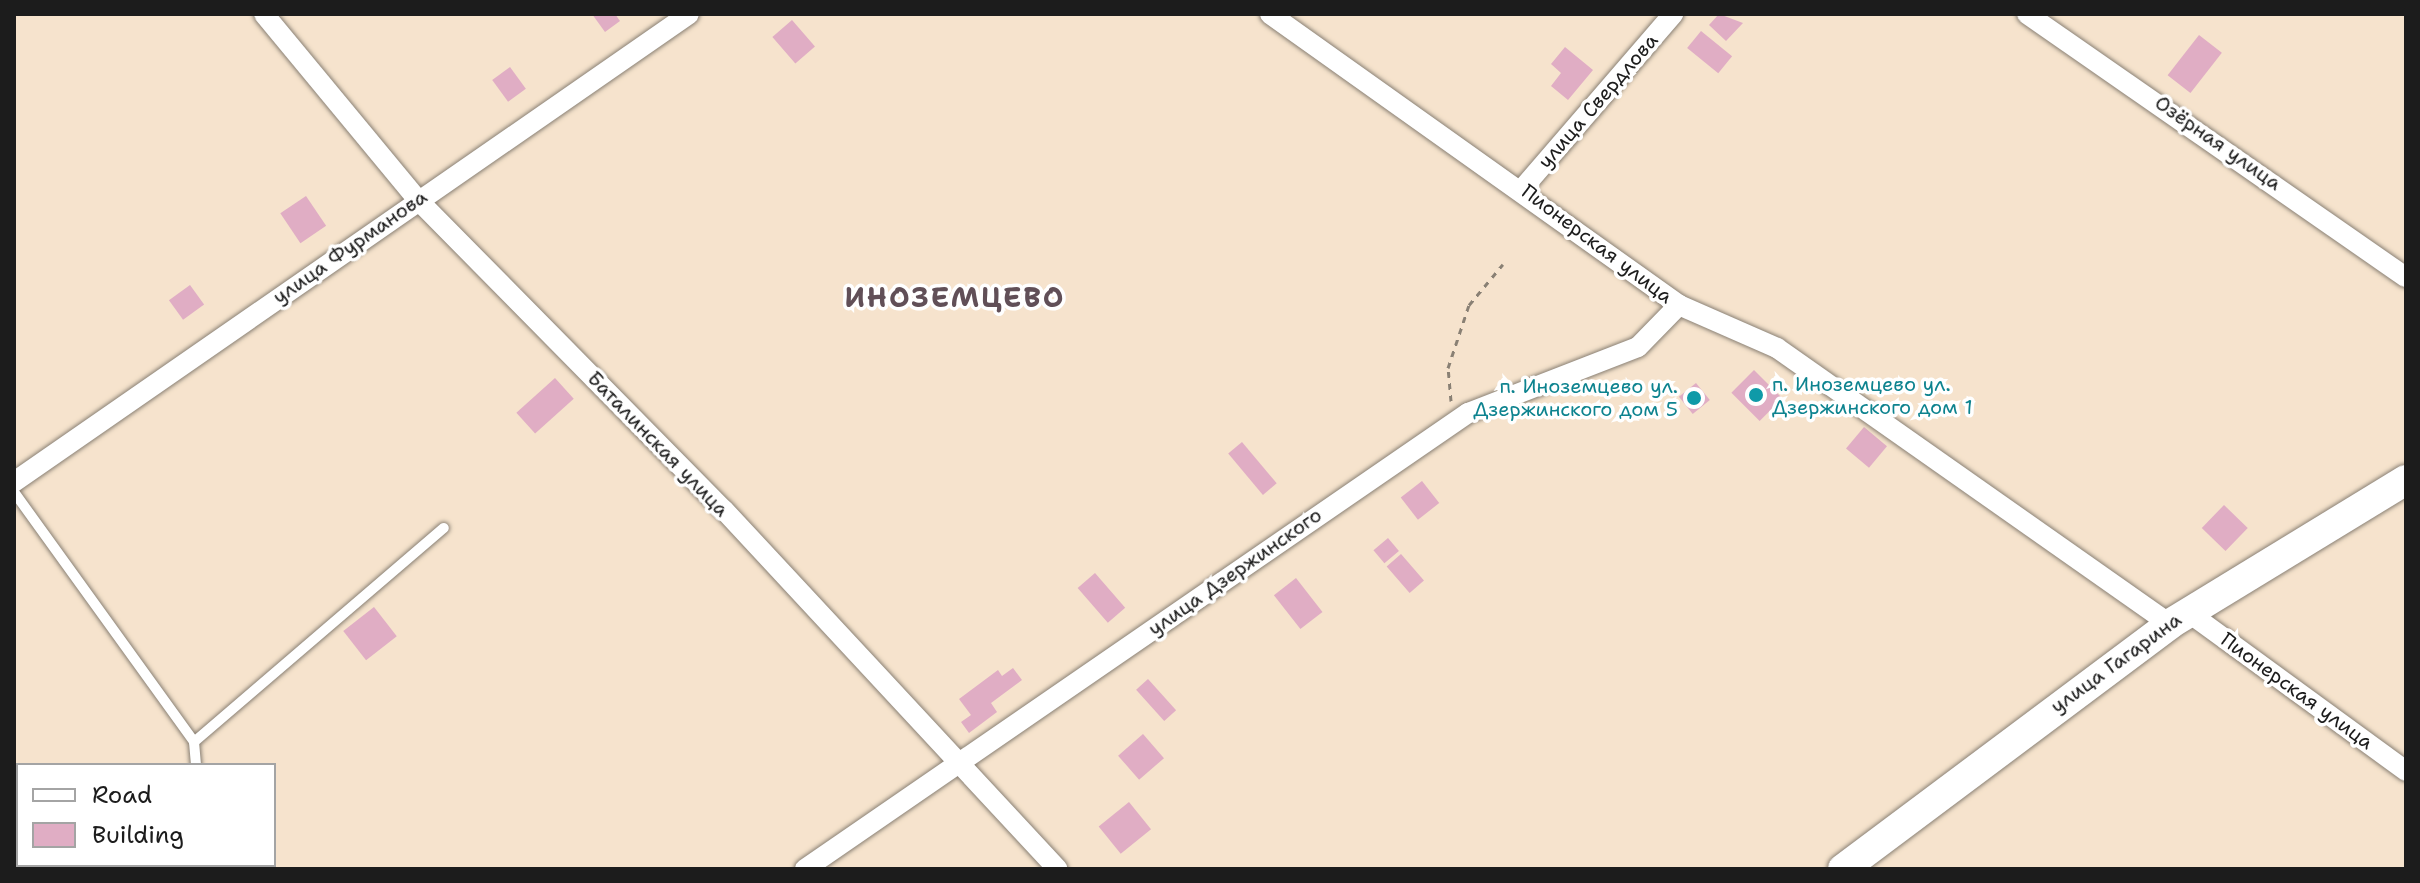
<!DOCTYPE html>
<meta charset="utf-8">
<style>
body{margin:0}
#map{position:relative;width:2420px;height:883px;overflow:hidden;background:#f6e3cd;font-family:"Shantell Sans",sans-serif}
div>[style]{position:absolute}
.building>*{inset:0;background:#e0adc4;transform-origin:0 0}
.path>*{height:3px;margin-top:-1.5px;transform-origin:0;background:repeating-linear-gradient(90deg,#898074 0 6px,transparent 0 12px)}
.roads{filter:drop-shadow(0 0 2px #898074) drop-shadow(0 0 2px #898074)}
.service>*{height:10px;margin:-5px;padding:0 5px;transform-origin:5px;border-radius:5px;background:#fff}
.minor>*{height:20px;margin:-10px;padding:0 10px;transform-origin:10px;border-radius:10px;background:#fff}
.secondary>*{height:30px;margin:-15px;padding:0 15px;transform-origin:15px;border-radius:15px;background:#fff}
.dots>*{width:22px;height:22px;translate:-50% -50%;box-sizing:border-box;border:4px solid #fff;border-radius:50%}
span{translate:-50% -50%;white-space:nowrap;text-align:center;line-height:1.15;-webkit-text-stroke:7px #fff;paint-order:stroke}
.street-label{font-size:20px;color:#1c1c1c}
.culture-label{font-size:20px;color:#0d838f}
.left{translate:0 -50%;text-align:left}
.right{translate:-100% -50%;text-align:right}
.district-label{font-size:28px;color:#614f57;font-weight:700;letter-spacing:2px}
.frame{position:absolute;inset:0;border:16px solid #1c1c1c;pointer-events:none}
.legend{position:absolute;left:16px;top:763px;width:260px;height:104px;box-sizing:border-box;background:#fff;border:2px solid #a4a4a4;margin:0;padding:10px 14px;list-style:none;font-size:24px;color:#1c1c1c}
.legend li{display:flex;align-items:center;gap:16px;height:40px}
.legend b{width:40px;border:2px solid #a4a4a4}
</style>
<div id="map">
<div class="building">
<i style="clip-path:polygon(592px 14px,615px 14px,620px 21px,605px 32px)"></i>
<i style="clip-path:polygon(1719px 14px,1743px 23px,1726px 41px,1709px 25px)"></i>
<i style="left:792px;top:20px;width:35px;height:26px;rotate:49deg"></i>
<i style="left:1701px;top:31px;width:40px;height:22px;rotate:39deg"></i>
<i style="left:2199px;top:35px;width:29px;height:51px;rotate:38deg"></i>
<i style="clip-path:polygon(1565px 47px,1593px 70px,1568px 100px,1551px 86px,1561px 73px,1551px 64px)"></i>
<i style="left:510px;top:67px;width:27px;height:22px;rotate:54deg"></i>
<i style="left:306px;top:196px;width:36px;height:31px;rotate:56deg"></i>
<i style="left:190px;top:285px;width:24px;height:26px;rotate:54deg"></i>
<i style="left:1754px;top:370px;width:40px;height:32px;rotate:45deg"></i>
<i style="left:555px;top:378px;width:28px;height:52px;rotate:48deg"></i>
<i style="left:1696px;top:383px;width:22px;height:22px;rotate:51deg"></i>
<i style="left:1864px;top:427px;width:30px;height:28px;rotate:40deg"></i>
<i style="left:1242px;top:442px;width:54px;height:18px;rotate:50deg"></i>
<i style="left:1422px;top:481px;width:28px;height:27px;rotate:52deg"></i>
<i style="left:2224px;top:505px;width:33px;height:32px;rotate:44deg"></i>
<i style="left:1388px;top:538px;width:17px;height:19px;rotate:50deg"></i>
<i style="left:1401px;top:554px;width:35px;height:19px;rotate:49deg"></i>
<i style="left:1095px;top:573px;width:46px;height:23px;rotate:49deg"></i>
<i style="left:1296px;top:578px;width:43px;height:28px;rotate:52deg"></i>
<i style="left:374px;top:607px;width:37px;height:39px;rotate:52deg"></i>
<i style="clip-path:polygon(1013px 668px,1022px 680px,991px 703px,997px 712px,969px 733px,961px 722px,971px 715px,959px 699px,998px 670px,1002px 676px)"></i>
<i style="left:1148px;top:679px;width:42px;height:16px;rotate:48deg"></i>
<i style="left:1143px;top:734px;width:32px;height:33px;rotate:49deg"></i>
<i style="left:1129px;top:802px;width:35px;height:39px;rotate:51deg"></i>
</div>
<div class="path">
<i style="left:1451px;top:401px;width:33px;rotate:-95deg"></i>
<i style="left:1448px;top:368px;width:66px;rotate:-71.6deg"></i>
<i style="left:1469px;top:305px;width:53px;rotate:-50.3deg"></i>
</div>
<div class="roads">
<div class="service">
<i style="left:14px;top:492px;width:308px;rotate:54.2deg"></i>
<i style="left:194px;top:742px;width:329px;rotate:-40.6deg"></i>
<i style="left:194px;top:742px;width:23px;rotate:85deg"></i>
</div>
<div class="minor">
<i style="left:264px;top:14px;width:240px;rotate:50.4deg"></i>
<i style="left:417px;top:199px;width:437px;rotate:45.4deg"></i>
<i style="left:724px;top:510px;width:490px;rotate:47.1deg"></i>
<i style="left:1270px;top:14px;width:502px;rotate:35.43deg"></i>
<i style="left:1679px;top:305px;width:107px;rotate:23.7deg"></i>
<i style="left:1777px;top:348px;width:480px;rotate:35.1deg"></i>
<i style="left:2027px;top:14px;width:461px;rotate:34.8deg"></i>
<i style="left:1523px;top:188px;width:230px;rotate:-49.2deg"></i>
<i style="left:14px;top:482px;width:821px;rotate:-34.73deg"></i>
<i style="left:2188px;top:612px;width:270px;rotate:36.1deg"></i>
<i style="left:805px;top:869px;width:805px;rotate:-34.52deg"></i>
<i style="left:1468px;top:413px;width:182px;rotate:-21.2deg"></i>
<i style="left:1638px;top:347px;width:59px;rotate:-45.7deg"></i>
</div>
<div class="secondary">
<i style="left:1843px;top:869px;width:409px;rotate:-36.8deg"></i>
<i style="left:2170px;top:624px;width:276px;rotate:-31.4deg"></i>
</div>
</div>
<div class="dots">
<i style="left:1756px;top:395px;background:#0f9aa8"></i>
<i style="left:1694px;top:398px;background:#0f9aa8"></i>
</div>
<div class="street-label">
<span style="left:1598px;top:101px;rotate:-49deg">улица Свердлова</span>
<span style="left:2218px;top:143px;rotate:35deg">Озёрная улица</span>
<span style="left:1597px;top:244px;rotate:37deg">Пионерская улица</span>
<span style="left:350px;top:247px;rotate:-35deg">улица Фурманова</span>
<span style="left:658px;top:444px;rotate:46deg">Баталинская улица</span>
<span style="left:1235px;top:572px;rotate:-35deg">улица Дзержинского</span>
<span style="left:2116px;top:663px;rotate:-36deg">улица Гагарина</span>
<span style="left:2297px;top:691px;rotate:36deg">Пионерская улица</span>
</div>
<div class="culture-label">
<span class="left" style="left:1772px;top:396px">п. Иноземцево ул.<br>Дзержинского дом 1</span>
<span class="right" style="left:1678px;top:398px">п. Иноземцево ул.<br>Дзержинского дом 5</span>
</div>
<div class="district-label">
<span style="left:955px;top:297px">ИНОЗЕМЦЕВО</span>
</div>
<div class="frame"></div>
<ul class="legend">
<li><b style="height:10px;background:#fff"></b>Road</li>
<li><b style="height:22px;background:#e0adc4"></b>Building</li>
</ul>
</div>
